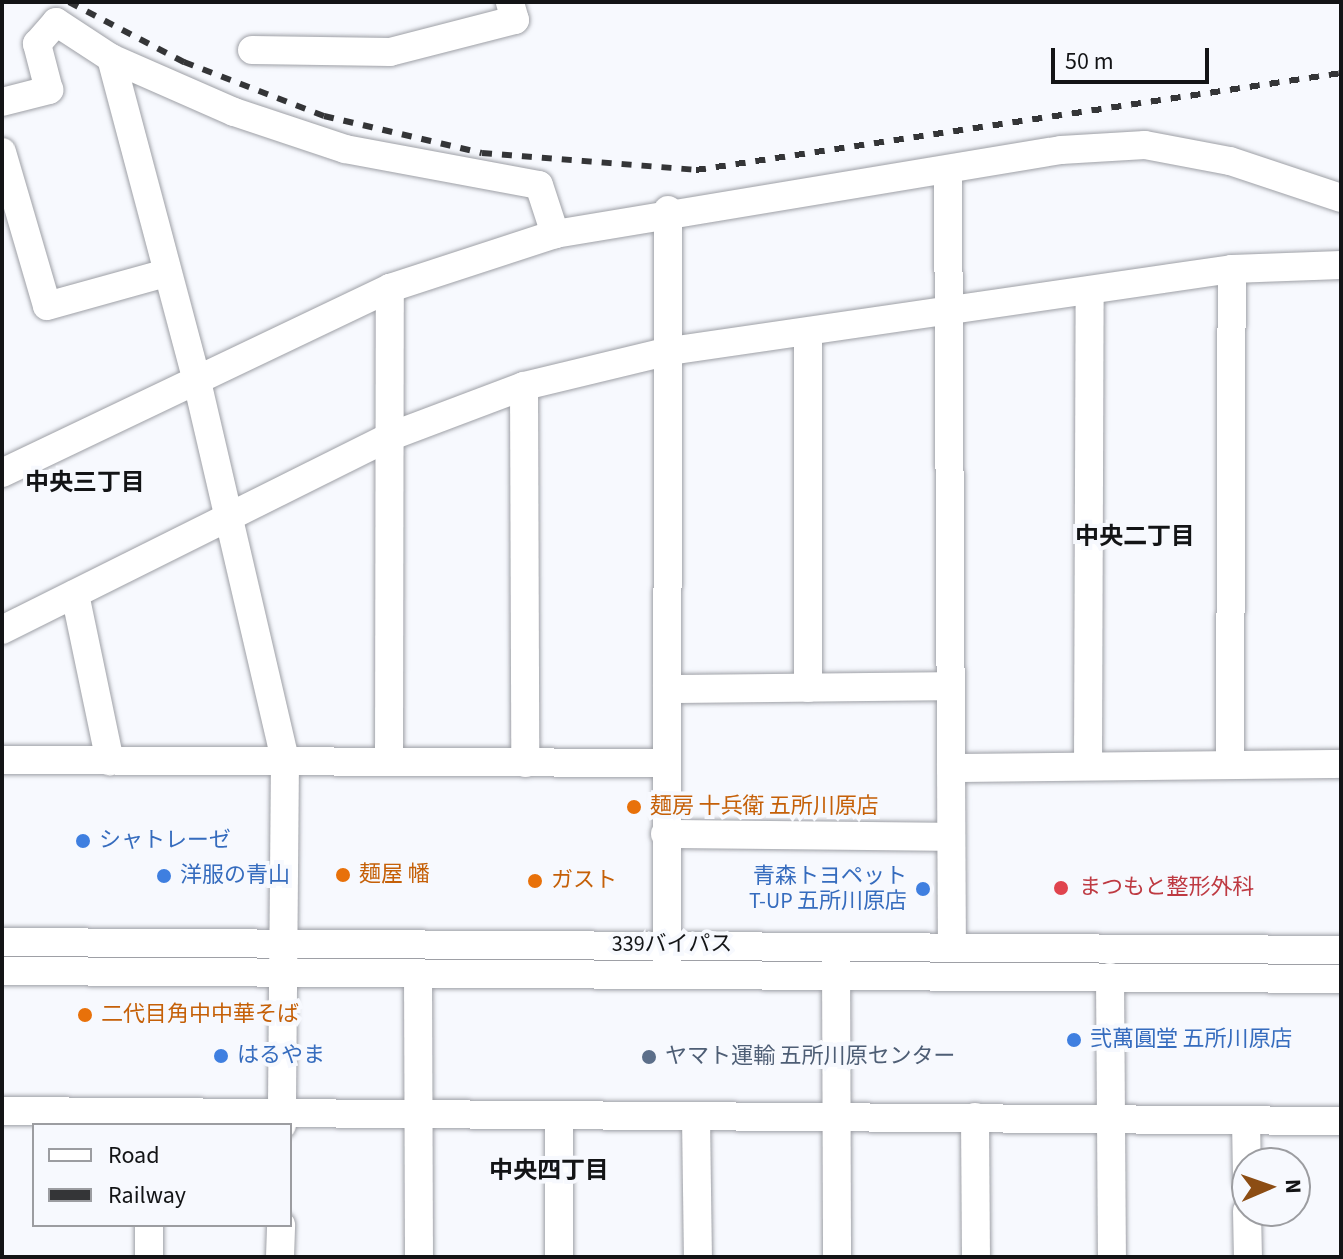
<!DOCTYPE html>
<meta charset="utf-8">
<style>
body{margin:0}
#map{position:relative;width:1343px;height:1259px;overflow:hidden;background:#f7f9fe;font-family:"Source Sans 3","Noto Sans JP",sans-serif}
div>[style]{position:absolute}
.roads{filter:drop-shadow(0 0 2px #9ea0a6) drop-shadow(0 0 2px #9ea0a6)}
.minor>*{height:28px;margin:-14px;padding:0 14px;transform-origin:14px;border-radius:14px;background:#fff}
.rail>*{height:6px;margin-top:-3px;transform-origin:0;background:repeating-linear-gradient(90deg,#343537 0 10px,transparent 0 20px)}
.dots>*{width:22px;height:22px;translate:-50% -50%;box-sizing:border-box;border:4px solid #f7f9fe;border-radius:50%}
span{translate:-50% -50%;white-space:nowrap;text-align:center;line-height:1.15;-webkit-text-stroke:8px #f7f9fe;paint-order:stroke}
.food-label{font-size:22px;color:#c56008}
.left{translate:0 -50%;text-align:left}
.shop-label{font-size:22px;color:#366cbe}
.right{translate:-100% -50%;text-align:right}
.health-label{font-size:22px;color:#be3a42}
.street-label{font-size:22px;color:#131416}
.service-label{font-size:22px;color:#4e5e75}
.neighbourhood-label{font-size:24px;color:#131416;font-weight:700}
.frame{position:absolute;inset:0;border:4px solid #131416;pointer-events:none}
.legend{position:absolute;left:32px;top:1123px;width:260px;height:104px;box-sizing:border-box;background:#f7f9fe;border:2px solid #9c9da1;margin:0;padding:10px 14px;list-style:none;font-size:24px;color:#131416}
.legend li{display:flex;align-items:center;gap:16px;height:40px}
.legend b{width:40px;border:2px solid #9c9da1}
.north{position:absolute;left:1231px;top:1147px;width:80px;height:80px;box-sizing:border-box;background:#f7f9fe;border:2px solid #9c9da1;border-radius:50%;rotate:88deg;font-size:22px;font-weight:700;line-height:32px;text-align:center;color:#131416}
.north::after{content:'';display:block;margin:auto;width:28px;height:36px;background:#8c4d14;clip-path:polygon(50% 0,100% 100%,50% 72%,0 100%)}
.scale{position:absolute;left:1051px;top:48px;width:158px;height:36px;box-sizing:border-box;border:4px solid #131416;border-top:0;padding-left:10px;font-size:24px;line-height:28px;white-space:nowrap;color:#131416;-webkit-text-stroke:6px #f7f9fe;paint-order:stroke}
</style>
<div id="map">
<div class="roads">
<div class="minor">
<i style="left:252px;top:50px;width:138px;rotate:0.8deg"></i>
<i style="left:390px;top:52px;width:129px;rotate:-14.4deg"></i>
<i style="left:515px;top:20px;width:19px;rotate:-106deg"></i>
<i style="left:111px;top:58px;width:330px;rotate:75.1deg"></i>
<i style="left:196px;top:377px;width:393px;rotate:76.9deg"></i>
<i style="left:285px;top:760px;width:365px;rotate:90.5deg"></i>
<i style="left:2px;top:102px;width:49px;rotate:-14.3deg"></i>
<i style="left:49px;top:90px;width:48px;rotate:-104.6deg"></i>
<i style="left:37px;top:44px;width:29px;rotate:-49deg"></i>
<i style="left:56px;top:22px;width:66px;rotate:33.2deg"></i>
<i style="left:111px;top:58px;width:134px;rotate:23.7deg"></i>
<i style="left:234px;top:112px;width:117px;rotate:18.4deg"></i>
<i style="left:345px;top:149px;width:197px;rotate:10.5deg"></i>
<i style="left:539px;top:185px;width:52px;rotate:71.9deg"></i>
<i style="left:2px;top:152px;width:160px;rotate:73.7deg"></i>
<i style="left:47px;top:306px;width:123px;rotate:-15.5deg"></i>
<i style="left:948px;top:171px;width:597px;rotate:89.71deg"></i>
<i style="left:951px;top:768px;width:390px;rotate:-0.6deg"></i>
<i style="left:808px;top:334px;width:354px;rotate:90deg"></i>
<i style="left:524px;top:386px;width:377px;rotate:89.8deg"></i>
<i style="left:2px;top:473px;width:430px;rotate:-25.5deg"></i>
<i style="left:390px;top:288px;width:174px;rotate:-18.1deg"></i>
<i style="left:555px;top:234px;width:513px;rotate:-9.43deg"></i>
<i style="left:1061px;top:150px;width:84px;rotate:-3.4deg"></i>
<i style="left:1145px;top:145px;width:86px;rotate:10.7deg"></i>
<i style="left:1230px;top:161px;width:117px;rotate:18.4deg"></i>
<i style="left:75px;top:594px;width:171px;rotate:78.2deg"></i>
<i style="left:2px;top:630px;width:432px;rotate:-26.5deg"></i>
<i style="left:389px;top:437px;width:144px;rotate:-20.7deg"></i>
<i style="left:524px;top:386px;width:150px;rotate:-13.5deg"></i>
<i style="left:670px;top:351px;width:568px;rotate:-8.3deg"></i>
<i style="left:1232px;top:269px;width:109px;rotate:-2.1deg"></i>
<i style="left:667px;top:689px;width:284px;rotate:-0.6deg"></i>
<i style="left:2px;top:760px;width:663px;rotate:0.26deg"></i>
<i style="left:389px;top:760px;width:472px;rotate:-89.9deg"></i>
<i style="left:1230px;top:762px;width:493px;rotate:-89.8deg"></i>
<i style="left:1088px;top:765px;width:474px;rotate:-89.8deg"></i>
<i style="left:951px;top:768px;width:179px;rotate:89.7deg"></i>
<i style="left:665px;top:834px;width:284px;rotate:0.6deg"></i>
<i style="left:2px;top:942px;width:1339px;rotate:0.34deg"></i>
<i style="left:836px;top:955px;width:302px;rotate:89.8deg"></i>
<i style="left:667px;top:962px;width:752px;rotate:-89.92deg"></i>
<i style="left:2px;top:971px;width:1339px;rotate:0.34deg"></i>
<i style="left:418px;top:974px;width:283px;rotate:89.8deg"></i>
<i style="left:1110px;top:977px;width:280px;rotate:89.6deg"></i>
<i style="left:2px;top:1111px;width:1339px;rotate:0.43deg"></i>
<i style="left:559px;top:1115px;width:142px;rotate:90deg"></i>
<i style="left:975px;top:1117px;width:140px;rotate:89.6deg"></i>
<i style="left:696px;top:1118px;width:139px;rotate:89.2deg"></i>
<i style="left:1246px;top:1120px;width:60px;rotate:89deg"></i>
<i style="left:1247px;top:1211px;width:46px;rotate:88.8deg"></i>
<i style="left:149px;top:1257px;width:32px;rotate:-90deg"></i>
<i style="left:280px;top:1257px;width:32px;rotate:-88deg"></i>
</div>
</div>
<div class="rail">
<i style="left:69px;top:2px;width:130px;rotate:27.6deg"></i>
<i style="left:184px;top:62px;width:150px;rotate:21.1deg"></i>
<i style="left:324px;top:116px;width:162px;rotate:13.2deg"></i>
<i style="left:482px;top:153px;width:215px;rotate:4.5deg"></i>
<i style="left:696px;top:170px;width:652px;rotate:-8.55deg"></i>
</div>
<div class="dots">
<i style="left:634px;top:807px;background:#e8710a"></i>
<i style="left:83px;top:841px;background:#3f7fe0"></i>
<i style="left:343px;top:875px;background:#e8710a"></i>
<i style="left:164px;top:876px;background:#3f7fe0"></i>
<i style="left:535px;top:881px;background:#e8710a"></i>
<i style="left:1061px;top:888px;background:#e0444e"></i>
<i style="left:923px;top:889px;background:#3f7fe0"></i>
<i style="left:85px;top:1015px;background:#e8710a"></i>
<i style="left:1074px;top:1040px;background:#3f7fe0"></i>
<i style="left:221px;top:1056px;background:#3f7fe0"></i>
<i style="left:649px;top:1057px;background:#5c6f8a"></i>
</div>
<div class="food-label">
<span class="left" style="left:650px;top:807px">麺房 十兵衛 五所川原店</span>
<span class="left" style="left:359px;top:875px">麺屋 幡</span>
<span class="left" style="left:551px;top:881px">ガスト</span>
<span class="left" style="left:101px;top:1015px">二代目角中中華そば</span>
</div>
<div class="shop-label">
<span class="left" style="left:99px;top:841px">シャトレーゼ</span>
<span class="left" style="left:180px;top:876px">洋服の青山</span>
<span class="right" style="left:907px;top:889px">青森トヨペット<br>T-UP 五所川原店</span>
<span class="left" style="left:1090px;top:1040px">弐萬圓堂 五所川原店</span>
<span class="left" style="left:237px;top:1056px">はるやま</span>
</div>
<div class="health-label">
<span class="left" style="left:1079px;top:888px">まつもと整形外科</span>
</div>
<div class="street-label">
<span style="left:672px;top:945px">339バイパス</span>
</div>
<div class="service-label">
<span class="left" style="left:665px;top:1057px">ヤマト運輸 五所川原センター</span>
</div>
<div class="neighbourhood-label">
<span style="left:85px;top:483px">中央三丁目</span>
<span style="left:1135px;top:537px">中央二丁目</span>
<span style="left:549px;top:1171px">中央四丁目</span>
</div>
<div class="frame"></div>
<ul class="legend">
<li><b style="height:10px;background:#fff"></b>Road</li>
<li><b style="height:10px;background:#343537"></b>Railway</li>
</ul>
<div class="north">N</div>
<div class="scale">50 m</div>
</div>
